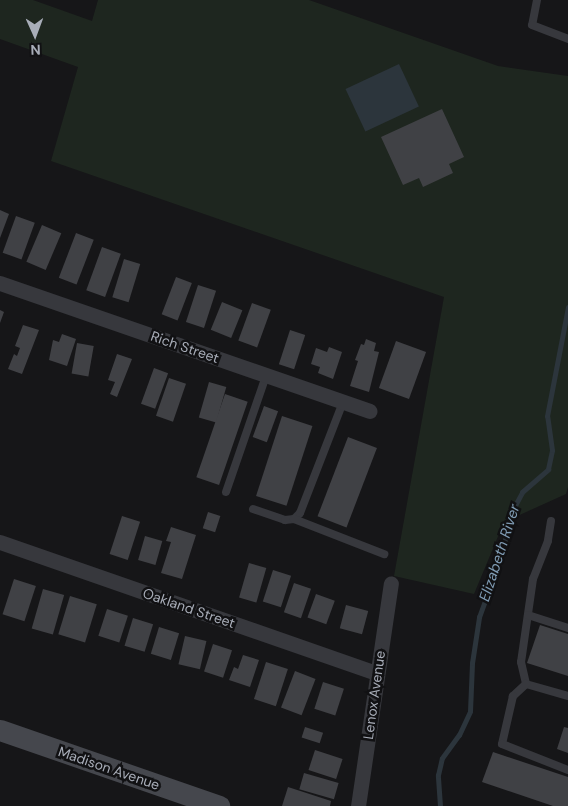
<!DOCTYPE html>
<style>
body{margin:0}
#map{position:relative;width:568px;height:806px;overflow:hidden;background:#161618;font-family:"DM Sans",sans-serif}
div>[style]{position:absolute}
.green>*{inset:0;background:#1e261f}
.water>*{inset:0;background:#2c353c;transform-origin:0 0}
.stream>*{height:5px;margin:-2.5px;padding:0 2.5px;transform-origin:2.5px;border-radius:2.5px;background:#2c353c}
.building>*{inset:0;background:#404145;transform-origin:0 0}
.lane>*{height:8px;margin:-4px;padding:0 4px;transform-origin:4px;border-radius:4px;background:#37383d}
.street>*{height:15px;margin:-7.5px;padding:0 7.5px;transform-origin:7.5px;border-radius:7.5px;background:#37383d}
.secondary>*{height:21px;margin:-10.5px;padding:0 10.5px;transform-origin:10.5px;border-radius:10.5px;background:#45474d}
span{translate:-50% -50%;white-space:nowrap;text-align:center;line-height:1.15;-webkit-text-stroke:5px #111113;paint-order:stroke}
.street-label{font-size:14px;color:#a8adb8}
.water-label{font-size:15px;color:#7f9bb3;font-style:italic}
.north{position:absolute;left:10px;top:10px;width:50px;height:50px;-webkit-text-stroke:4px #111113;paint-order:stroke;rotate:178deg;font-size:14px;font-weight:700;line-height:20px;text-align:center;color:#a8adb8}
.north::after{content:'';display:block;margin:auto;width:18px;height:22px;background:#a8adb8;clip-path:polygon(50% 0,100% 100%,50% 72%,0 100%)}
</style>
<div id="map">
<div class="green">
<i style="clip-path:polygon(0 0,33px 0,92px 21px,98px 0,309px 0,498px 66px,568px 76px,568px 487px,566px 494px,504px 522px,474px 594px,394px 576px,444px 297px,51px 161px,78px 67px,0 39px)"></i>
</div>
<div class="water">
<i style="left:399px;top:64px;width:47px;height:59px;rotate:65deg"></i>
</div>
<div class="stream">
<i style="left:440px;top:806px;width:31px;rotate:-94deg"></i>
<i style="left:438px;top:775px;width:17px;rotate:-77deg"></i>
<i style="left:442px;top:758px;width:29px;rotate:-54deg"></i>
<i style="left:459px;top:735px;width:26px;rotate:-65deg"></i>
<i style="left:470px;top:711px;width:48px;rotate:-87.6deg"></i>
<i style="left:472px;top:663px;width:47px;rotate:-81.3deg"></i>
<i style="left:479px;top:617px;width:64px;rotate:-69.9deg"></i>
<i style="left:501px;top:557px;width:45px;rotate:-77.2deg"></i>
<i style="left:511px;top:513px;width:24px;rotate:-62deg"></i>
<i style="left:522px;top:492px;width:35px;rotate:-41deg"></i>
<i style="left:548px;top:469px;width:19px;rotate:-78deg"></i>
<i style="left:552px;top:450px;width:34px;rotate:-98deg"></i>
<i style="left:547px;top:416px;width:111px;rotate:-79.1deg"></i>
</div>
<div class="building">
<i style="clip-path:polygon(442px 109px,464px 157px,449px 164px,453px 173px,423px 187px,419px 178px,403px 185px,381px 137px)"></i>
<i style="clip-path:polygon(0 210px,9px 214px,0 238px)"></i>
<i style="left:16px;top:216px;width:20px;height:39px;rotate:20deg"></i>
<i style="left:42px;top:225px;width:21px;height:40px;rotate:23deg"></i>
<i style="left:76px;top:233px;width:19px;height:48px;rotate:21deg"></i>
<i style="left:102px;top:247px;width:20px;height:46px;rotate:20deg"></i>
<i style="left:124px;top:259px;width:17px;height:40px;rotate:17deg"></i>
<i style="left:176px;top:277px;width:17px;height:40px;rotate:21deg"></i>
<i style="left:198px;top:285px;width:19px;height:39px;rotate:18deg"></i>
<i style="left:222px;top:302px;width:22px;height:30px;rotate:22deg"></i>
<i style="left:252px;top:303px;width:20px;height:40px;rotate:20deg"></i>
<i style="clip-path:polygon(0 310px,4px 312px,0 323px)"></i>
<i style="clip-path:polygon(23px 325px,39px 330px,22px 374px,8px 369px,14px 354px,17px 356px,20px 348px,15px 346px)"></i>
<i style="left:290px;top:330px;width:16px;height:36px;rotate:18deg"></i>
<i style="clip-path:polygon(62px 334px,76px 339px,67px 366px,49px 360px,53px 340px,59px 342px)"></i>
<i style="clip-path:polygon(366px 339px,376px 343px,374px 351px,379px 352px,369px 392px,350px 386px,358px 361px,355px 360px,361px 344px,364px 345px)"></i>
<i style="left:396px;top:341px;width:32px;height:50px;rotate:20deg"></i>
<i style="left:77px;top:343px;width:17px;height:31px;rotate:10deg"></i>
<i style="clip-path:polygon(329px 347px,342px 352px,333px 379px,318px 373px,320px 367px,311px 364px,316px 348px,327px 352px)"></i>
<i style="clip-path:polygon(117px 354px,132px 359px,117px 397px,110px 394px,115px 382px,108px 380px)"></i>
<i style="left:154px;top:368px;width:15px;height:38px;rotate:20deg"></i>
<i style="left:169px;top:378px;width:18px;height:40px;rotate:19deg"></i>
<i style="left:209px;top:382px;width:18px;height:37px;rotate:16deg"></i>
<i style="left:225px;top:394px;width:24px;height:88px;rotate:19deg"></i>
<i style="left:264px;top:406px;width:15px;height:33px;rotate:20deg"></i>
<i style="left:282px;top:416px;width:32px;height:84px;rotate:18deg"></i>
<i style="left:348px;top:437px;width:31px;height:85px;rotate:21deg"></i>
<i style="left:208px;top:512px;width:13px;height:17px;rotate:18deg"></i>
<i style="left:122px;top:516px;width:19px;height:40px;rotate:18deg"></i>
<i style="clip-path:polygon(171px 527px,196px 535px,182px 579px,161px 573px,171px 542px,166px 541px)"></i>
<i style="left:145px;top:536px;width:18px;height:25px;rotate:16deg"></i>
<i style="left:249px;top:563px;width:18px;height:36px;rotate:16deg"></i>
<i style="left:273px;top:570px;width:19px;height:33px;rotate:18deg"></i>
<i style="left:14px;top:579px;width:23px;height:37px;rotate:18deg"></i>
<i style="left:294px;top:583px;width:18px;height:31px;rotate:19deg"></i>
<i style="left:43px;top:589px;width:22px;height:41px;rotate:16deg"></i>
<i style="left:316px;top:594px;width:20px;height:25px;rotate:20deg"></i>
<i style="left:70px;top:596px;width:28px;height:40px;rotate:17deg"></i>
<i style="left:346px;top:605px;width:23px;height:24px;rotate:15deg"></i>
<i style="left:107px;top:609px;width:22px;height:28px;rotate:18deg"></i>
<i style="left:133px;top:618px;width:21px;height:29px;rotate:17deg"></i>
<i style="clip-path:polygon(540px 625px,568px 634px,568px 676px,527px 663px)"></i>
<i style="left:159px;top:627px;width:21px;height:28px;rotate:17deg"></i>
<i style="left:185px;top:636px;width:22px;height:29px;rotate:13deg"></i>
<i style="left:213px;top:644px;width:20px;height:29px;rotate:18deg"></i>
<i style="clip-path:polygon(243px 655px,259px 660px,250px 687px,229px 680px,234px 667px,238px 669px)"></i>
<i style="left:266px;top:662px;width:23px;height:39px;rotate:18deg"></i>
<i style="left:295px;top:671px;width:22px;height:39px;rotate:21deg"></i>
<i style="left:323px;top:682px;width:22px;height:28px;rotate:18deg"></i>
<i style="left:305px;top:727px;width:19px;height:11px;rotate:18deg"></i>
<i style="clip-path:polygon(564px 727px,568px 728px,568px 753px,557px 749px)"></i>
<i style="left:315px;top:750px;width:29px;height:21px;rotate:18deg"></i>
<i style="clip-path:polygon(493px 752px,568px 777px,568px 806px,553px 806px,482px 782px)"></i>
<i style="left:304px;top:773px;width:36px;height:17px;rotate:16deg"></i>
<i style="clip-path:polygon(288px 787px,331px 801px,330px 806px,282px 806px)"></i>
</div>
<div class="lane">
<i style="left:537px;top:0;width:25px;rotate:101deg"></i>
<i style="left:532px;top:25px;width:39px;rotate:21deg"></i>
<i style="left:226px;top:492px;width:123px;rotate:-71deg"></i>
<i style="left:253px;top:509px;width:34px;rotate:19deg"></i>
<i style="left:285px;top:520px;width:9px;rotate:-6deg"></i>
<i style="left:294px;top:519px;width:8px;rotate:-45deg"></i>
<i style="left:300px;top:513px;width:119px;rotate:-68.8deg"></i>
<i style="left:294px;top:519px;width:97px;rotate:21.3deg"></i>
<i style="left:551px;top:521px;width:20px;rotate:99deg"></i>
<i style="left:548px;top:541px;width:41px;rotate:111.5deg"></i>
<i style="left:533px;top:579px;width:84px;rotate:98.2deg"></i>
<i style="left:521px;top:662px;width:23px;rotate:77deg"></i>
<i style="left:526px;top:684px;width:44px;rotate:15.9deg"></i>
<i style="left:528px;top:615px;width:42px;rotate:18deg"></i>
<i style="left:526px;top:684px;width:18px;rotate:137deg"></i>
<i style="left:513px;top:696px;width:49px;rotate:102.9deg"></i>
<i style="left:502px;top:744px;width:71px;rotate:21.5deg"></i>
</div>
<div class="street">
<i style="left:0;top:283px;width:391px;rotate:19.1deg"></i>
<i style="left:0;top:542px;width:399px;rotate:19.2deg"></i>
<i style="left:358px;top:806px;width:225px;rotate:-81.6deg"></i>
</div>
<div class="secondary">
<i style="left:0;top:730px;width:232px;rotate:19.1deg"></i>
</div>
<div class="street-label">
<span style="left:185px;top:347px;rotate:19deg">Rich Street</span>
<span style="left:189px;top:608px;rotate:19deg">Oakland Street</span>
<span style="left:374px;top:695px;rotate:-82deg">Lenox Avenue</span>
<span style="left:109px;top:768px;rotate:19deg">Madison Avenue</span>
</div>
<div class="water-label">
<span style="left:500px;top:553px;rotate:-72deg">Elizabeth River</span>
</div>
<div class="north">N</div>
</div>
